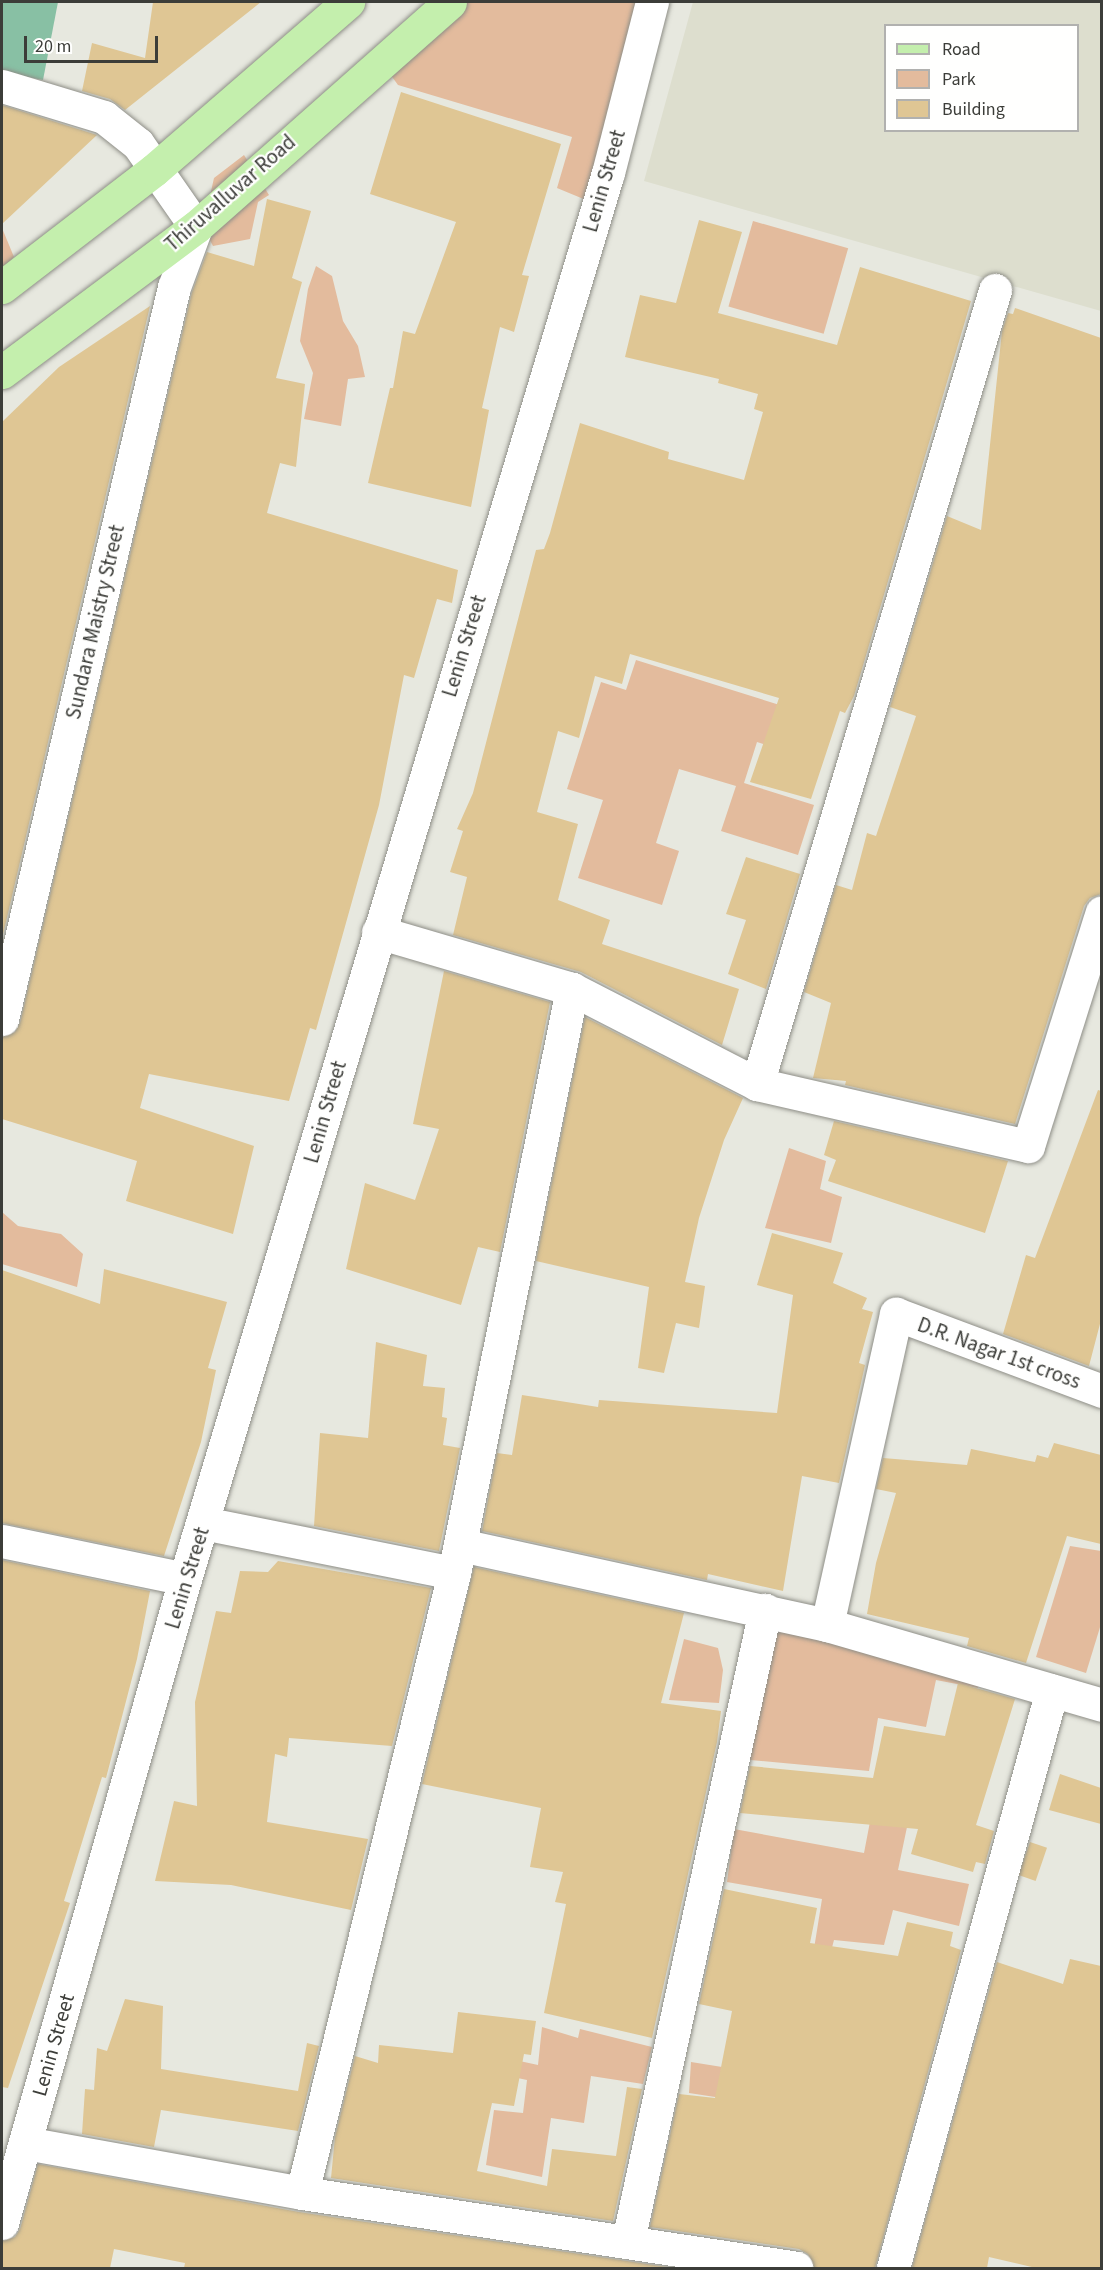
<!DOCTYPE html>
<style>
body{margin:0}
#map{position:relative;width:1103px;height:2270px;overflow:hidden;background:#e7e8df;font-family:"Source Sans 3",sans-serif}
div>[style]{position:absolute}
.built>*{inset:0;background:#dddece}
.green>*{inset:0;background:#e3bb9d;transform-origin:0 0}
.water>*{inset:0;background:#88c0a4}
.building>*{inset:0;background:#dfc694;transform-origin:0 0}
.roads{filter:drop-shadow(0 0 2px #8e8e87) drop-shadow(0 0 2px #8e8e87)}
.minor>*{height:33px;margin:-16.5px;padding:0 16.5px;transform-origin:16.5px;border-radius:16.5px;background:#fff}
.major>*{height:33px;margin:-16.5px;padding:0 16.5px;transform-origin:16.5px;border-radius:16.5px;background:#c4efad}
span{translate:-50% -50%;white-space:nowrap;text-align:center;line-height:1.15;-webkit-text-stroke:4.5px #fffffe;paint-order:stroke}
.street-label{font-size:21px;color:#3c3d39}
.frame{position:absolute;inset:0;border:3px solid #3c3d39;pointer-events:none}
.legend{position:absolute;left:884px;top:24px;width:195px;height:108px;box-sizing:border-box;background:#fffffe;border:2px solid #b1b1af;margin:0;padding:8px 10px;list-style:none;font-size:18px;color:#3c3d39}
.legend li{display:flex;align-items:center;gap:12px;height:30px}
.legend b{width:30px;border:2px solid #b1b1af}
.scale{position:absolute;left:24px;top:36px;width:134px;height:27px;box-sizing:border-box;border:3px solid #3c3d39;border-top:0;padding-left:8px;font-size:18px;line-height:21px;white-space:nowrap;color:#3c3d39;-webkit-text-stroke:4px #fffffe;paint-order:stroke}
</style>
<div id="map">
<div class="built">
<i style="clip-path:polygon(evenodd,693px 2px,1101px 2px,1101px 311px,644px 181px,693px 2px,886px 26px,1078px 26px,1078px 130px,886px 130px,886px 26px)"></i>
</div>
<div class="green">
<i style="clip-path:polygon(453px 2px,652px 2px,598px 205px,557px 188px,572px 137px,398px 85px,390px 74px)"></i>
<i style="clip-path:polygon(244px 155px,269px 195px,258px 202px,250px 239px,213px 246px,203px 227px,214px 178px)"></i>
<i style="left:753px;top:221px;width:99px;height:89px;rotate:16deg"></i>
<i style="clip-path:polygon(2px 228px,14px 257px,2px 270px)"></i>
<i style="clip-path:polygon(316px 266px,332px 276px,343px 321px,358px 346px,365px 377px,348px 379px,341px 426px,304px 419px,313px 373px,300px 341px,308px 289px)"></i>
<i style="clip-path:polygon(636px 660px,786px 707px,773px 747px,757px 742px,744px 783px,814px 805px,798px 855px,721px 831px,736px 786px,679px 769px,656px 843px,679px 851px,662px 905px,578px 878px,603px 800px,567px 789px,601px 682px,626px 690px)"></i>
<i style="clip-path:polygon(789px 1148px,826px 1161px,820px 1189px,842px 1197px,831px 1243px,765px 1228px)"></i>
<i style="clip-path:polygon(2px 1212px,18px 1226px,61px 1234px,83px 1254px,77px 1287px,2px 1264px)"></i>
<i style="clip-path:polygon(1070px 1546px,1101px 1551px,1101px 1624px,1086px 1673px,1036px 1657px)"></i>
<i style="clip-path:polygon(772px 1619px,982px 1671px,978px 1688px,936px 1680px,926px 1727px,878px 1718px,869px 1771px,739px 1759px)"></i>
<i style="clip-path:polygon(684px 1639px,718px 1648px,723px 1670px,719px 1703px,669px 1700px)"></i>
<i style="clip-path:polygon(878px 1780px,911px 1808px,898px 1870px,969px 1884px,959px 1926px,893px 1910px,884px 1945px,834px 1940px,829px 1959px,813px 1955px,822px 1899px,727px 1882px,734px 1829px,864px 1853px)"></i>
<i style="clip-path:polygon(542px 2027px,578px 2038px,580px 2029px,652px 2047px,643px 2084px,591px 2076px,584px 2123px,551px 2118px,542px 2177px,486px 2165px,494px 2110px,523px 2113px,527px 2080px,493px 2073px,497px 2056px,538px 2065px)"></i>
<i style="clip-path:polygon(691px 2062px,747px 2071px,781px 2107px,689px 2093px)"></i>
</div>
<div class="water">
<i style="clip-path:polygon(2px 2px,58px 2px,43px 80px,2px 72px)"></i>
</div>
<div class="building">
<i style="clip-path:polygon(153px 2px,261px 2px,125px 110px,110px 99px,82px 91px,92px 43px,145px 58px)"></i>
<i style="clip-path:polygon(401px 92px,561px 144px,522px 275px,529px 276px,514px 332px,500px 327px,482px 408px,489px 410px,471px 507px,368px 483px,390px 388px,393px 388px,403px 331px,415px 334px,456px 222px,370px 194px)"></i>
<i style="clip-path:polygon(2px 105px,97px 135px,2px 224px)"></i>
<i style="clip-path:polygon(267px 199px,311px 211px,292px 278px,302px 282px,276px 378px,305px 384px,296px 467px,280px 463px,267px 513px,458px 570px,452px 603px,437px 599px,414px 678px,404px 675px,379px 805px,316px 1030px,310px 1028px,289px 1101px,149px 1074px,140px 1108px,254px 1146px,233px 1234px,126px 1201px,137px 1161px,2px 1119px,2px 1037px,15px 1032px,20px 1023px,192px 292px,207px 252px,254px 266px)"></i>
<i style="clip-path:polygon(699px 220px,742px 232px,718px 313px,837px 345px,860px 267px,971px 301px,854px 696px,845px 713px,840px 711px,811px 799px,750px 782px,779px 698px,630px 654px,622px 684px,595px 676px,579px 738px,558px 731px,537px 812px,578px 824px,558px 900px,610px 920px,602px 944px,739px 989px,722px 1045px,581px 972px,453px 935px,467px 877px,450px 872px,463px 831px,457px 829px,473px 793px,536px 550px,544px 549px,550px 533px,580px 423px,669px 452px,668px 459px,744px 480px,763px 412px,754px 409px,758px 394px,718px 383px,719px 379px,625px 357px,640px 295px,676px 303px)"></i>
<i style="clip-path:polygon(150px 306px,2px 939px,2px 422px,59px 367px)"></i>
<i style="clip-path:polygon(1015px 308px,1101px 338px,1101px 894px,1090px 898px,1084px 906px,1015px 1124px,845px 1085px,846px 1081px,813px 1078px,831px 1003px,804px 992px,836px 885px,852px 890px,867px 833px,876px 836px,916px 716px,890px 707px,947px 516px,981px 530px,1002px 331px,1008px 313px,1013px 314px)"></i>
<i style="clip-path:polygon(746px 857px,800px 874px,766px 989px,728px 974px,746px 920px,726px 914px)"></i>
<i style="clip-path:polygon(444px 971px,550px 1002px,500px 1252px,478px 1247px,461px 1305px,346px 1269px,365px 1183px,415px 1200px,439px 1129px,413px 1124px)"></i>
<i style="clip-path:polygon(585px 1017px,743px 1098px,724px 1140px,699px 1218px,685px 1282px,705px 1286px,699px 1328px,676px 1323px,664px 1373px,638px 1368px,649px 1287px,536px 1261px)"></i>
<i style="clip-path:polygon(1098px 1090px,1101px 1091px,1101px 1320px,1089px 1366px,1003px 1334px,1026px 1255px,1035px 1258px)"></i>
<i style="clip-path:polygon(834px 1121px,1008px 1161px,985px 1233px,828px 1181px,836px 1160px,824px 1155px)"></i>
<i style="clip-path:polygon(772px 1233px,843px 1253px,833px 1283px,867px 1298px,862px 1309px,873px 1312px,859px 1363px,865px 1365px,839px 1483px,802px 1476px,783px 1591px,708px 1574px,707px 1580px,482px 1531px,497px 1453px,512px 1455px,522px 1395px,598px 1407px,599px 1400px,777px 1413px,793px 1295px,757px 1285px)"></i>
<i style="clip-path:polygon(104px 1269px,227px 1302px,208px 1368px,216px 1370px,201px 1442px,164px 1556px,2px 1523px,2px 1270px,100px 1304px)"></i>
<i style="clip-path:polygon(376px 1342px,427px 1355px,423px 1386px,445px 1388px,442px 1417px,447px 1418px,443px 1445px,460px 1448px,439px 1551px,314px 1526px,320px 1433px,368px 1438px)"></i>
<i style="clip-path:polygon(1054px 1443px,1101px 1455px,1101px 1544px,1067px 1536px,1026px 1663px,967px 1646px,969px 1638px,867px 1614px,876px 1563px,896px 1493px,876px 1489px,883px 1458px,967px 1465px,971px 1449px,1035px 1462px,1037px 1455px,1048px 1458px)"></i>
<i style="clip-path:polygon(2px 1560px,150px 1591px,137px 1659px,106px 1778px,102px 1777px,64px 1901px,70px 1903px,8px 2088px,2px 2087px)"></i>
<i style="clip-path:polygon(278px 1561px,431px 1588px,392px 1746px,289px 1738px,287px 1757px,275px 1754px,267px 1822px,368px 1839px,351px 1910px,231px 1885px,155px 1881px,174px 1801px,197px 1806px,195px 1702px,216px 1611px,231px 1613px,240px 1571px,268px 1572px)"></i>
<i style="clip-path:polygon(474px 1567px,684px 1613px,661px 1703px,721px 1711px,717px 1742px,652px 2038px,544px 2013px,566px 1904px,555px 1902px,563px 1872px,530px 1867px,541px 1808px,422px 1784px)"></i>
<i style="clip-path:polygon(958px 1683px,1015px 1699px,976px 1825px,994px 1831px,985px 1864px,976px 1862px,973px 1872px,911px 1854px,918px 1829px,740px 1813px,750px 1766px,873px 1778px,884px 1726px,945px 1736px)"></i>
<i style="clip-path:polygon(1060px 1774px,1101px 1788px,1101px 1824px,1049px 1810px)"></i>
<i style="left:1030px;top:1842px;width:18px;height:35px;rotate:19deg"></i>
<i style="clip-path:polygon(724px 1889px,817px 1908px,810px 1943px,898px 1956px,907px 1922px,953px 1932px,950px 1946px,961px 1950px,875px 2268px,814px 2268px,808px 2254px,799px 2249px,650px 2227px,679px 2094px,715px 2098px,732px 2011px,699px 2004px)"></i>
<i style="clip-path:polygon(1070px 1959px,1101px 1966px,1101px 2268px,1036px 2268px,989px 2257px,987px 2268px,912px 2268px,997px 1962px,1063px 1984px)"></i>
<i style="clip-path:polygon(125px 1999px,163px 2006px,161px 2069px,298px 2091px,307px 2043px,319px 2046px,298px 2131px,161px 2110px,154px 2147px,82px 2134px,85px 2089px,94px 2090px,97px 2048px,107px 2051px)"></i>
<i style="clip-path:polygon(458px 2012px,536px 2021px,531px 2055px,524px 2054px,514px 2106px,492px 2103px,477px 2171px,547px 2186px,552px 2149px,616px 2156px,627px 2087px,642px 2089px,613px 2221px,331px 2178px,335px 2137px,355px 2056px,378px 2063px,379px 2045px,453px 2053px)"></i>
<i style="clip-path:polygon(38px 2164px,299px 2212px,674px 2268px,184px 2268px,185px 2263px,114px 2249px,110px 2268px,2px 2268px,2px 2241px,15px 2237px,20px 2229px)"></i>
</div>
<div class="roads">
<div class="minor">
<i style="left:2px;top:86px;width:107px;rotate:16.9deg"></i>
<i style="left:104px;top:117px;width:43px;rotate:38.5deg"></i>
<i style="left:138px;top:144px;width:101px;rotate:55.1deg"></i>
<i style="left:196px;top:227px;width:64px;rotate:110.1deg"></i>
<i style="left:174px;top:287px;width:752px;rotate:103.22deg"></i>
<i style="left:378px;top:932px;width:202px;rotate:16.4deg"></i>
<i style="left:572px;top:989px;width:208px;rotate:27.2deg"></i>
<i style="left:757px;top:1084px;width:278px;rotate:12.9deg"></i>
<i style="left:1028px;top:1146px;width:245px;rotate:-72.5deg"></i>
<i style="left:757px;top:1084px;width:829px;rotate:-73.31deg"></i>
<i style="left:203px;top:1523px;width:256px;rotate:11.3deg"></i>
<i style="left:2px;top:1541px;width:187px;rotate:11.7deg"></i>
<i style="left:460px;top:1545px;width:376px;rotate:12.3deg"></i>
<i style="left:827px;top:1625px;width:286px;rotate:16.2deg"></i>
<i style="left:827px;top:1625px;width:319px;rotate:-77.5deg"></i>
<i style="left:896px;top:1314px;width:220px;rotate:20.5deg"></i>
<i style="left:25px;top:2143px;width:281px;rotate:10.2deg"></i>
<i style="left:302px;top:2193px;width:500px;rotate:8.6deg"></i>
<i style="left:302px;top:2193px;width:638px;rotate:-76.22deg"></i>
<i style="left:454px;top:1573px;width:596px;rotate:-78.58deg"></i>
<i style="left:2px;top:2223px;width:669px;rotate:-74.14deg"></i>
<i style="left:185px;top:1579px;width:1468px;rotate:-73.26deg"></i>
<i style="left:608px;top:173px;width:177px;rotate:-75.6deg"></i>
<i style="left:628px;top:2241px;width:646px;rotate:-77.75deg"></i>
<i style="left:893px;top:2268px;width:599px;rotate:-74.62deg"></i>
</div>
<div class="major">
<i style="left:2px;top:287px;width:192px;rotate:-37.6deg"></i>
<i style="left:154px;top:170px;width:257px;rotate:-40.9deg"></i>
<i style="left:2px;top:372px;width:242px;rotate:-36.8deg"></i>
<i style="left:196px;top:227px;width:339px;rotate:-41.5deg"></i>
</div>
</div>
<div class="street-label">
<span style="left:604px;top:181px;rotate:-74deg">Lenin Street</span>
<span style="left:230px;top:193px;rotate:-41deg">Thiruvalluvar Road</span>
<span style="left:95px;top:622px;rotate:-77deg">Sundara Maistry Street</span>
<span style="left:464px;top:646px;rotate:-73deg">Lenin Street</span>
<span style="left:325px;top:1112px;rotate:-74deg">Lenin Street</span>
<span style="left:999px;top:1353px;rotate:20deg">D.R. Nagar 1st cross</span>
<span style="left:187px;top:1578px;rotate:-73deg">Lenin Street</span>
<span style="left:53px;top:2045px;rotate:-74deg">Lenin Street</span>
</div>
<div class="frame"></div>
<ul class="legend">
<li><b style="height:8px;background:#c4efad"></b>Road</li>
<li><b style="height:16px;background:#e3bb9d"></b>Park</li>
<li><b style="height:16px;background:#dfc694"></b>Building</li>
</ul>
<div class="scale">20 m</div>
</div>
